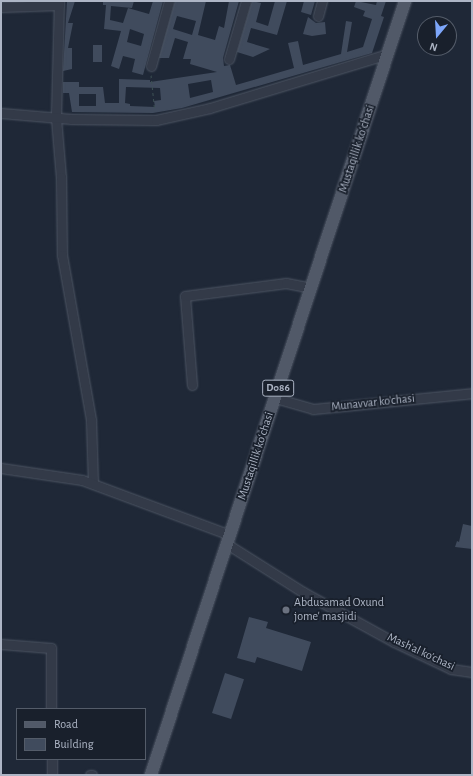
<!DOCTYPE html>
<meta charset="utf-8">
<style>
body{margin:0}
#map{position:relative;width:473px;height:776px;overflow:hidden;background:#1f2837;font-family:"Alegreya Sans",sans-serif}
div>[style]{position:absolute}
.building>*{inset:0;background:#404b5d;transform-origin:0 0}
.path>*{height:1px;margin-top:-0.5px;transform-origin:0;background:repeating-linear-gradient(90deg,#3c5053 0 3px,transparent 0 6px)}
.roads{filter:drop-shadow(0 0 1px #4d5563) drop-shadow(0 0 1px #4d5563)}
.minor>*{height:9px;margin:-4.5px;padding:0 4.5px;transform-origin:4.5px;border-radius:4.5px;background:#333a48}
.major>*{height:12px;margin:-6px;padding:0 6px;transform-origin:6px;border-radius:6px;background:#515968}
.dots>*{width:11px;height:11px;translate:-50% -50%;box-sizing:border-box;border:2px solid #19202c;border-radius:50%}
span{translate:-50% -50%;white-space:nowrap;text-align:center;line-height:1.15;-webkit-text-stroke:3.5px #19202c;paint-order:stroke}
.shield-label span{padding:1px 3px;background:#19202c;border:1px solid;border-radius:3px;-webkit-text-stroke-width:0}
.shield-label{font-size:11px;color:#adb5c5;font-weight:700}
.street-label{font-size:12px;color:#adb5c5}
.poi-label{font-size:12px;color:#adb5c5}
.left{translate:0 -50%;text-align:left}
.frame{position:absolute;inset:0;border:2px solid #adb5c5;pointer-events:none}
.legend{position:absolute;left:16px;top:708px;width:130px;height:52px;box-sizing:border-box;background:#19202c;border:1px solid #545c69;margin:0;padding:5px 7px;list-style:none;font-size:12px;color:#adb5c5}
.legend li{display:flex;align-items:center;gap:8px;height:20px}
.legend b{width:20px;border:1px solid #545c69}
.north{position:absolute;left:417px;top:16px;width:40px;height:40px;box-sizing:border-box;background:#19202c;border:1px solid #545c69;border-radius:50%;rotate:198deg;font-size:11px;font-weight:700;line-height:16px;text-align:center;color:#adb5c5}
.north::after{content:'';display:block;margin:auto;width:14px;height:18px;background:#7da6fa;clip-path:polygon(50% 0,100% 100%,50% 72%,0 100%)}
</style>
<div id="map">
<div class="building">
<i style="clip-path:polygon(67px 1px,75px 1px,68px 23px,73px 23px,68px 48px,72px 48px,72px 69px,63px 71px)"></i>
<i style="clip-path:polygon(evenodd,103px 1px,134px 1px,132px 8px,111px 6px,110px 20px,123px 23px,128px 8px,149px 14px,153px 1px,163px 1px,143px 75px,132px 72px,135px 59px,123px 56px,119px 69px,111px 66px,121px 31px,104px 29px,106px 5px,103px 5px,103px 1px,130px 29px,144px 34px,141px 46px,127px 42px,130px 29px)"></i>
<i style="clip-path:polygon(evenodd,175px 1px,206px 1px,198px 35px,215px 40px,219px 26px,224px 28px,229px 1px,239px 1px,223px 58px,224px 66px,230px 65px,236px 85px,294px 68px,288px 43px,298px 41px,303px 65px,341px 54px,346px 21px,352px 22px,347px 52px,363px 47px,372px 19px,363px 16px,365px 11px,354px 7px,356px 1px,376px 5px,377px 1px,386px 1px,381px 16px,384px 17px,372px 53px,182px 108px,153px 113px,72px 112px,69px 93px,63px 93px,63px 82px,79px 82px,79px 87px,103px 87px,105px 103px,119px 103px,119px 79px,150px 80px,150px 82px,217px 72px,190px 64px,191px 59px,183px 59px,188px 42px,175px 38px,169px 58px,159px 58px,175px 1px,177px 16px,196px 21px,192px 35px,173px 29px,177px 16px,175px 1px,211px 80px,213px 92px,190px 98px,188px 84px,211px 80px,175px 1px,126px 87px,160px 88px,161px 100px,154px 101px,155px 107px,130px 106px,130px 104px,125px 103px,126px 87px,175px 1px,79px 94px,96px 94px,96px 106px,79px 106px,79px 94px)"></i>
<i style="clip-path:polygon(252px 1px,261px 3px,256px 22px,268px 26px,275px 1px,287px 1px,277px 35px,251px 28px,247px 42px,270px 49px,253px 57px,237px 52px)"></i>
<i style="clip-path:polygon(304px 1px,315px 1px,311px 15px,301px 12px)"></i>
<i style="clip-path:polygon(308px 17px,316px 23px,325px 22px,326px 34px,312px 36px,303px 34px)"></i>
<i style="left:93px;top:45px;width:9px;height:17px"></i>
<i style="clip-path:polygon(463px 524px,472px 526px,472px 549px,455px 547px,457px 541px,459px 542px)"></i>
<i style="clip-path:polygon(249px 617px,268px 622px,266px 628px,311px 642px,302px 671px,257px 657px,255px 663px,237px 658px)"></i>
<i style="left:225px;top:673px;width:20px;height:42px;rotate:18deg"></i>
</div>
<div class="path">
<i style="left:151px;top:75px;width:36px;rotate:84deg"></i>
</div>
<div class="roads">
<div class="minor">
<i style="left:59px;top:1px;width:117px;rotate:91.5deg"></i>
<i style="left:56px;top:118px;width:59px;rotate:85.2deg"></i>
<i style="left:61px;top:177px;width:78px;rotate:89.3deg"></i>
<i style="left:62px;top:255px;width:168px;rotate:80deg"></i>
<i style="left:91px;top:420px;width:63px;rotate:88.2deg"></i>
<i style="left:1px;top:7px;width:58px;rotate:-2deg"></i>
<i style="left:318px;top:16px;width:16px;rotate:-75deg"></i>
<i style="left:229px;top:59px;width:60px;rotate:-73.7deg"></i>
<i style="left:151px;top:66px;width:67px;rotate:-74.5deg"></i>
<i style="left:1px;top:113px;width:71px;rotate:4.8deg"></i>
<i style="left:72px;top:119px;width:84px;rotate:0.7deg"></i>
<i style="left:156px;top:120px;width:55px;rotate:-12.5deg"></i>
<i style="left:210px;top:108px;width:186px;rotate:-16.9deg"></i>
<i style="left:192px;top:385px;width:89px;rotate:-94.5deg"></i>
<i style="left:185px;top:296px;width:102px;rotate:-7.3deg"></i>
<i style="left:286px;top:283px;width:25px;rotate:11deg"></i>
<i style="left:275px;top:398px;width:40px;rotate:16deg"></i>
<i style="left:313px;top:409px;width:160px;rotate:-5.7deg"></i>
<i style="left:1px;top:468px;width:82px;rotate:8.4deg"></i>
<i style="left:82px;top:480px;width:158px;rotate:20.4deg"></i>
<i style="left:227px;top:544px;width:90px;rotate:32.3deg"></i>
<i style="left:303px;top:592px;width:104px;rotate:28.8deg"></i>
<i style="left:394px;top:642px;width:63px;rotate:25.3deg"></i>
<i style="left:451px;top:669px;width:21px;rotate:8deg"></i>
<i style="left:1px;top:644px;width:50px;rotate:4.6deg"></i>
<i style="left:51px;top:648px;width:61px;rotate:90deg"></i>
<i style="left:52px;top:759px;width:16px;rotate:90deg"></i>
<i style="left:90px;top:775px;width:2px"></i>
</div>
<div class="major">
<i style="left:151px;top:775px;width:815px;rotate:-71.83deg"></i>
</div>
</div>
<div class="dots">
<i style="left:286px;top:610px;background:#6b7280"></i>
</div>
<div class="shield-label">
<span style="left:278px;top:388px">D086</span>
</div>
<div class="street-label">
<span style="left:357px;top:149px;rotate:-72deg">Mustaqillik koʻchasi</span>
<span style="left:373px;top:403px;rotate:-6deg">Munavvar ko'chasi</span>
<span style="left:256px;top:456px;rotate:-72deg">Mustaqillik koʻchasi</span>
<span style="left:421px;top:652px;rotate:25deg">Mash'al ko'chasi</span>
</div>
<div class="poi-label">
<span class="left" style="left:294px;top:610px">Abdusamad Oxund<br>jome' masjidi</span>
</div>
<div class="frame"></div>
<ul class="legend">
<li><b style="height:5px;background:#515968"></b>Road</li>
<li><b style="height:11px;background:#404b5d"></b>Building</li>
</ul>
<div class="north">N</div>
</div>
